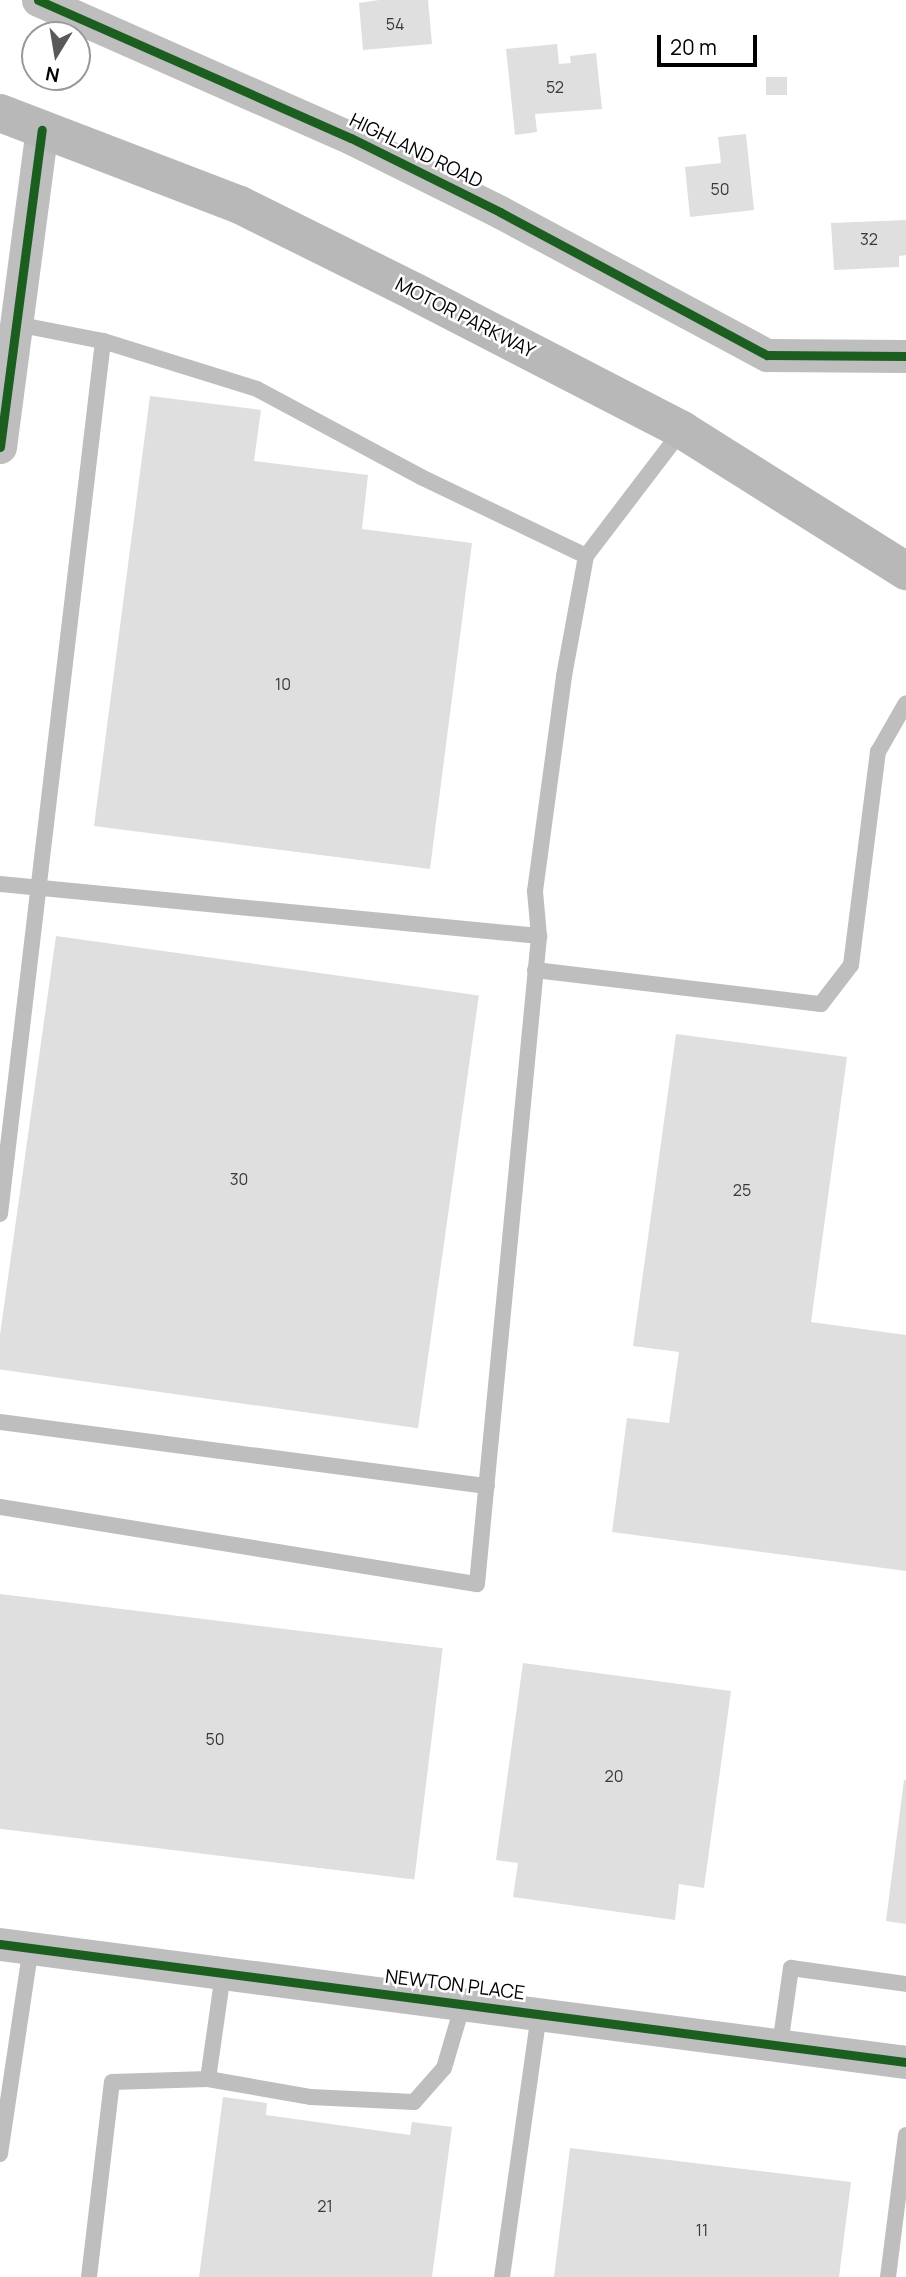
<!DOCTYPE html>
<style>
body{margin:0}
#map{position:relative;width:906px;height:2277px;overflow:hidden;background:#fff;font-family:Manrope,sans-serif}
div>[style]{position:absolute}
.building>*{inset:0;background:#dfdfdf;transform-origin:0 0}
.service>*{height:16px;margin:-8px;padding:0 8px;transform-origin:8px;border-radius:8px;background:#bebebe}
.minor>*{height:33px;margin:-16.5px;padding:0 16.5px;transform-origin:16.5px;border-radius:16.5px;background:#bebebe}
.secondary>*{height:38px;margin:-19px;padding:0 19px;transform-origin:19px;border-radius:19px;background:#b8b8b8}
.cycleway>*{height:9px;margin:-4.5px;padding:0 4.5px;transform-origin:4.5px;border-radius:4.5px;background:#1b5e20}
span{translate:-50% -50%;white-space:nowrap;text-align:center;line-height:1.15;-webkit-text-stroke:5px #fff;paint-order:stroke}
.number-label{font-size:16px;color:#383838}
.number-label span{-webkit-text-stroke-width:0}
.street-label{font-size:19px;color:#000}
.north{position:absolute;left:21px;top:21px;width:70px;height:70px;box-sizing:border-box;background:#fff;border:2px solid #999;border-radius:50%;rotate:191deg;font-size:19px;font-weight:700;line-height:28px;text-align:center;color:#000}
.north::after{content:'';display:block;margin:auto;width:24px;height:32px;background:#595959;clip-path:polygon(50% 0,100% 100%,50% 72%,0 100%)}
.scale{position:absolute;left:657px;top:35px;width:100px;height:32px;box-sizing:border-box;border:4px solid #000;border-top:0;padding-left:9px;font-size:21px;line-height:24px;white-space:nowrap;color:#000;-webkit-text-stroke:5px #fff;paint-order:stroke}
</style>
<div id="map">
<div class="building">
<i style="clip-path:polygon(379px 0,428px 0,432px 44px,363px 50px,359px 3px)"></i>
<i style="clip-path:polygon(557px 44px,559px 64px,571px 63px,570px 56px,596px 53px,602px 109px,535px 114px,537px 132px,515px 135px,506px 49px)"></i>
<i style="left:766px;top:77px;width:21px;height:18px"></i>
<i style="clip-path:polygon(746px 134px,754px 210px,690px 217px,685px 167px,721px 163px,718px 137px)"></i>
<i style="clip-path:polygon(906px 220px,906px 255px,899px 256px,899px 267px,834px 270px,831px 223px)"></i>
<i style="clip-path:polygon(150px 396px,261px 410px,254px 461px,368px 475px,362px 529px,472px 543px,430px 869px,94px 826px)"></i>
<i style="left:56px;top:936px;width:427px;height:437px;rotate:8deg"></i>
<i style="clip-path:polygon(676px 1034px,847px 1057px,811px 1322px,906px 1335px,906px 1571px,612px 1532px,627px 1418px,669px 1423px,679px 1352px,633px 1346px)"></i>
<i style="left:0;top:1594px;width:446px;height:233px;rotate:7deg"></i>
<i style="clip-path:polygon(523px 1663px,731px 1691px,704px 1888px,679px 1884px,675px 1920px,513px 1897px,518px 1863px,496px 1860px)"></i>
<i style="clip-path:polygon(904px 1780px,906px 1780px,906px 1924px,886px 1921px)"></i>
<i style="clip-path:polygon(223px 2097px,267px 2103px,266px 2115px,410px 2135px,412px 2122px,452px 2127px,432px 2277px,199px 2277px)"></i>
<i style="clip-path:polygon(570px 2148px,851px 2182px,839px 2277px,554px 2277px)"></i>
</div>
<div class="service">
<i style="left:16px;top:324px;width:89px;rotate:11.1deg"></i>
<i style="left:103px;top:341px;width:161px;rotate:17.3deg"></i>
<i style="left:257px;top:389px;width:186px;rotate:28.2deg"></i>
<i style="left:421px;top:477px;width:183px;rotate:25.6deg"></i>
<i style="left:0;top:884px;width:542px;rotate:5.51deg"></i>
<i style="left:535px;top:970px;width:288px;rotate:6.8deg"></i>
<i style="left:821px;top:1004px;width:49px;rotate:-52.4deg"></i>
<i style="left:851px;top:965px;width:215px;rotate:-82.8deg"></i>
<i style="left:878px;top:752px;width:56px;rotate:-60.3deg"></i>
<i style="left:0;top:1214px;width:879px;rotate:-83.27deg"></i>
<i style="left:0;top:1422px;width:491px;rotate:7.5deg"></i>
<i style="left:0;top:1507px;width:483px;rotate:9.2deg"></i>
<i style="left:477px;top:1584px;width:651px;rotate:-84.53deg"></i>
<i style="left:539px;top:936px;width:45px;rotate:-95.1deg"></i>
<i style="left:535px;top:891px;width:217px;rotate:-82.3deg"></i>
<i style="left:564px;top:676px;width:122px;rotate:-79.6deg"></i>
<i style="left:586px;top:556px;width:158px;rotate:-52.7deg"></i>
<i style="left:780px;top:2045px;width:78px;rotate:-81.9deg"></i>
<i style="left:791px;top:1968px;width:116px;rotate:7.9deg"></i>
<i style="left:208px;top:2079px;width:105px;rotate:9.9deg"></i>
<i style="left:311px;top:2097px;width:103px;rotate:2.8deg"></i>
<i style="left:414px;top:2102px;width:45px;rotate:-48.6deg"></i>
<i style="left:444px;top:2068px;width:67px;rotate:-73.5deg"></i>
<i style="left:0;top:2154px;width:209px;rotate:-81.5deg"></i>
<i style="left:89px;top:2277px;width:196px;rotate:-83.3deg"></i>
<i style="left:112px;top:2082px;width:96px;rotate:-1.8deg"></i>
<i style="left:208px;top:2079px;width:107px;rotate:-81.9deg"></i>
<i style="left:502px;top:2277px;width:266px;rotate:-82deg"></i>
<i style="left:888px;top:2277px;width:143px;rotate:-82.8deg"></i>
</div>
<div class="minor">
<i style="left:38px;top:0;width:342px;rotate:23.8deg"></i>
<i style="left:351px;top:138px;width:166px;rotate:26.4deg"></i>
<i style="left:500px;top:212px;width:303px;rotate:28.2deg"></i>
<i style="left:767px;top:355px;width:139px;rotate:0.4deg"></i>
<i style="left:0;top:447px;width:320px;rotate:-82.5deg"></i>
<i style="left:0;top:1944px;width:914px;rotate:7.42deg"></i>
</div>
<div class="secondary">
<i style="left:0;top:113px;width:257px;rotate:21deg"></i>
<i style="left:240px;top:205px;width:195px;rotate:26.4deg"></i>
<i style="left:415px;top:292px;width:301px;rotate:27.3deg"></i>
<i style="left:682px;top:430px;width:265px;rotate:32.2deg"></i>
</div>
<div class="cycleway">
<i style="left:38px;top:0;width:342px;rotate:23.8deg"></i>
<i style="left:351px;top:138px;width:166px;rotate:26.4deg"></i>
<i style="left:500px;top:212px;width:303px;rotate:28.2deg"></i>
<i style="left:767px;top:355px;width:139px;rotate:0.4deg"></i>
<i style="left:0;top:447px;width:320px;rotate:-82.5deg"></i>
<i style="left:0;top:1944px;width:914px;rotate:7.42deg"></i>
</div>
<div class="number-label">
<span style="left:395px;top:24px">54</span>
<span style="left:555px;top:87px">52</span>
<span style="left:720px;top:189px">50</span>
<span style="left:869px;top:239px">32</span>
<span style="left:283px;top:684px">10</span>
<span style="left:239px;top:1179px">30</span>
<span style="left:742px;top:1190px">25</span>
<span style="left:215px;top:1739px">50</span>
<span style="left:614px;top:1776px">20</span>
<span style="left:325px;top:2206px">21</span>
<span style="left:702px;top:2230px">11</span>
</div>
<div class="street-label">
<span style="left:416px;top:151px;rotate:26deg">HIGHLAND ROAD</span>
<span style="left:465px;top:318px;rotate:27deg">MOTOR PARKWAY</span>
<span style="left:455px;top:1985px;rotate:7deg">NEWTON PLACE</span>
</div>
<div class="north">N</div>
<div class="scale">20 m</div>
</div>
